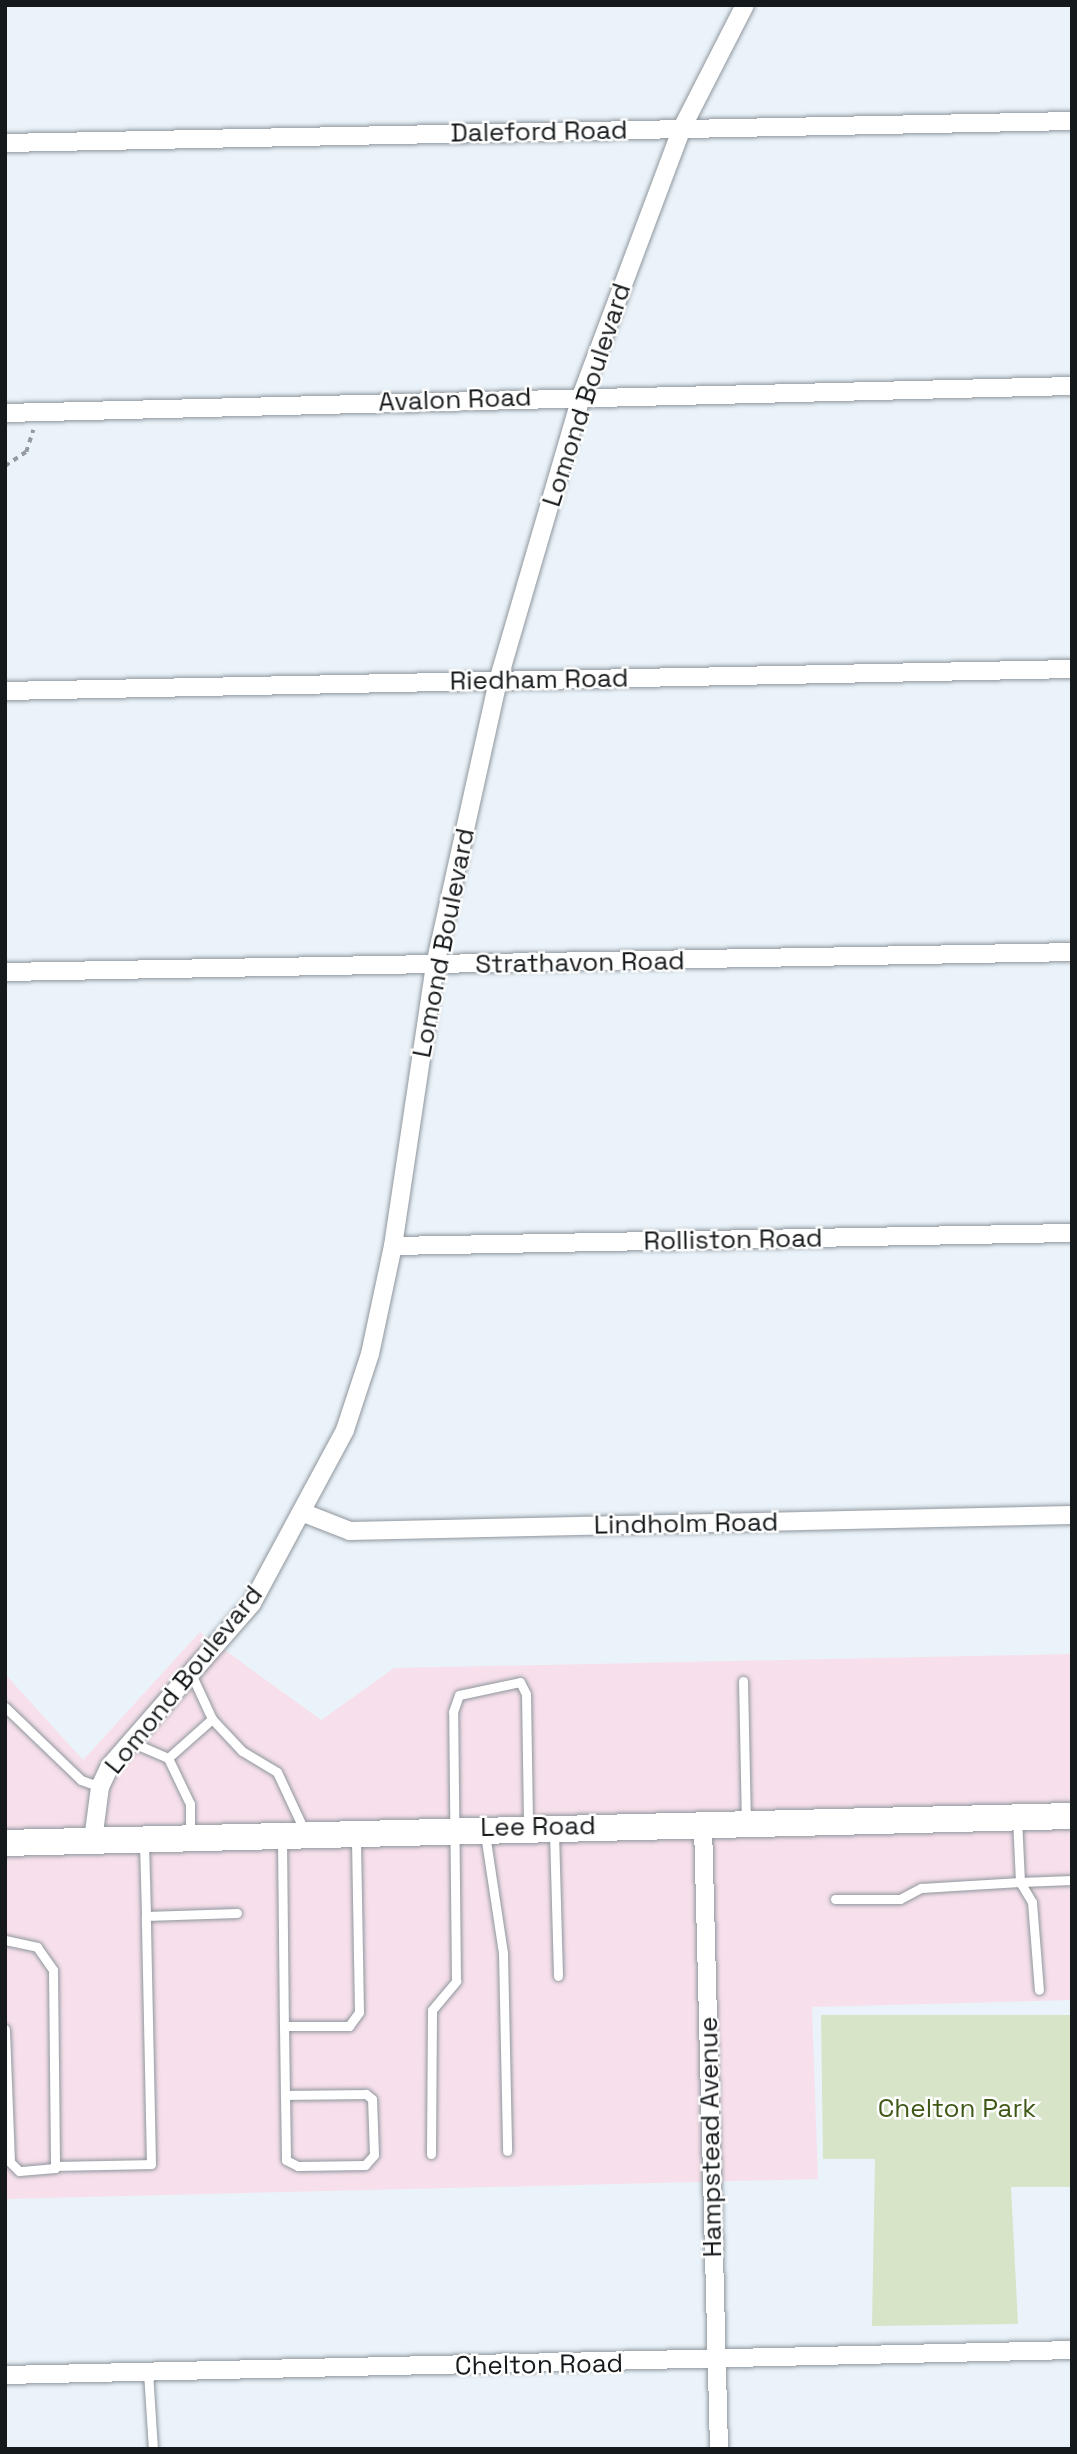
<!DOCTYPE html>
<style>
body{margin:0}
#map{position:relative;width:1077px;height:2454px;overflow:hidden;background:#eaf3f9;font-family:"Space Grotesk",sans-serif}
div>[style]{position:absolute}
.commercial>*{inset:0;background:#f7e0eb}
.green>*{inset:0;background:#d7e4c8}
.path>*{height:3.5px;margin-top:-1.75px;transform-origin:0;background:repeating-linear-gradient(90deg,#949a9f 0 5px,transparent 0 10px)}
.roads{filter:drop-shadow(0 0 2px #8f969d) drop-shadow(0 0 2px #8f969d)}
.lane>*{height:9px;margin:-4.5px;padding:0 4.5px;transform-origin:4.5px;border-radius:4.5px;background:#fff}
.street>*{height:18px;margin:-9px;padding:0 9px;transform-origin:9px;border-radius:9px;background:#fff}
.secondary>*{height:26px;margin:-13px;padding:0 13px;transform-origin:13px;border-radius:13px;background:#fff}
span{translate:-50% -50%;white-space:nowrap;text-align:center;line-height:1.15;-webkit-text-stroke:5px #fefefe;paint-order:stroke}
.street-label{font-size:26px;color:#16191b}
.park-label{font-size:26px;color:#3f5816}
.frame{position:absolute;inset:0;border:7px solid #16191b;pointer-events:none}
</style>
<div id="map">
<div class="commercial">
<i style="clip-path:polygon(200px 1632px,321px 1720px,394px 1668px,1072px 1654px,1072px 2000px,812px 2007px,818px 2179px,5px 2199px,5px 1674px,83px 1760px)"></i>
</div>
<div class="green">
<i style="clip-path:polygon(821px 2015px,1072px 2015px,1072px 2187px,1011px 2187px,1018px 2324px,872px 2326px,875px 2159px,823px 2159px)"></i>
</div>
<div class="path">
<i style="left:5px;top:466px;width:25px;rotate:-34deg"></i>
<i style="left:26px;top:452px;width:23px;rotate:-72deg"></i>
</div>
<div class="roads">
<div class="lane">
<i style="left:193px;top:1678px;width:45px;rotate:65.1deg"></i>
<i style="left:743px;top:1681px;width:141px;rotate:88.8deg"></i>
<i style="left:5px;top:1707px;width:105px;rotate:43.8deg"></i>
<i style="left:81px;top:1780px;width:20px;rotate:20deg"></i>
<i style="left:131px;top:1742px;width:40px;rotate:23.4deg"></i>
<i style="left:168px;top:1758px;width:51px;rotate:64.4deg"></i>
<i style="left:190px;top:1804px;width:30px;rotate:90deg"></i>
<i style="left:168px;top:1758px;width:59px;rotate:-41.6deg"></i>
<i style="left:212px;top:1719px;width:44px;rotate:46.8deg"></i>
<i style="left:242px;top:1751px;width:41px;rotate:31deg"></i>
<i style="left:277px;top:1772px;width:66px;rotate:65deg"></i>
<i style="left:554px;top:1832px;width:144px;rotate:88.4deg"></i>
<i style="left:485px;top:1834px;width:120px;rotate:81.4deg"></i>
<i style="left:503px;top:1953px;width:198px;rotate:88.8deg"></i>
<i style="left:282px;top:1840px;width:186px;rotate:89.4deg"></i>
<i style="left:284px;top:2026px;width:65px"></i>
<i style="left:349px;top:2026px;width:17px;rotate:-54deg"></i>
<i style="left:359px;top:2012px;width:176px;rotate:-91deg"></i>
<i style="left:144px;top:1843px;width:73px;rotate:88.4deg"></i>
<i style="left:146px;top:1916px;width:91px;rotate:-1.9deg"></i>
<i style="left:1020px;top:1882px;width:23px;rotate:59deg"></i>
<i style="left:1032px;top:1902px;width:88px;rotate:85.5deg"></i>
<i style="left:1020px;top:1882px;width:52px;rotate:-2.2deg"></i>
<i style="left:835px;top:1899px;width:65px"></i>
<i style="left:900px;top:1899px;width:24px;rotate:-28deg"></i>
<i style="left:921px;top:1888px;width:99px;rotate:-3.5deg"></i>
<i style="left:1020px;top:1882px;width:63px;rotate:-92.7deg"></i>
<i style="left:5px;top:1940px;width:33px;rotate:12deg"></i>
<i style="left:37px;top:1947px;width:28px;rotate:55deg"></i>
<i style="left:53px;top:1970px;width:198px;rotate:89.4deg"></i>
<i style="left:55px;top:2168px;width:36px;rotate:175deg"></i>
<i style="left:19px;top:2171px;width:13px;rotate:-135deg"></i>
<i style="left:10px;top:2162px;width:133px;rotate:-92.2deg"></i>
<i style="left:284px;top:2026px;width:69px;rotate:89.2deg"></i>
<i style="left:285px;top:2095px;width:65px;rotate:89.1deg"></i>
<i style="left:286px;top:2160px;width:13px;rotate:27deg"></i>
<i style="left:298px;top:2166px;width:67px;rotate:-0.9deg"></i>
<i style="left:365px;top:2165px;width:13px;rotate:-48deg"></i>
<i style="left:374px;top:2155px;width:56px;rotate:-92deg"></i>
<i style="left:372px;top:2099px;width:8px;rotate:-140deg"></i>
<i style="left:366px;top:2094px;width:81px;rotate:179.3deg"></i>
<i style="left:431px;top:2154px;width:144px;rotate:-89.6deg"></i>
<i style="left:432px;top:2010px;width:38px;rotate:-50deg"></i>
<i style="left:456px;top:1981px;width:269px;rotate:-90.6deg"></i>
<i style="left:453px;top:1712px;width:18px;rotate:-71deg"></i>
<i style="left:459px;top:1695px;width:62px;rotate:-12deg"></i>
<i style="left:520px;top:1682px;width:13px;rotate:63deg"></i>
<i style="left:526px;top:1694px;width:132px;rotate:89.1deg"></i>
<i style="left:58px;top:2166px;width:93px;rotate:-1.2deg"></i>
<i style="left:151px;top:2164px;width:248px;rotate:-91.2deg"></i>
<i style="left:148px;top:2372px;width:77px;rotate:86.3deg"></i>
</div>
<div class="street">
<i style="left:5px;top:143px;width:1067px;rotate:-1.18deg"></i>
<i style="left:5px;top:413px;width:1067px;rotate:-1.45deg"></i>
<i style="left:5px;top:691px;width:1067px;rotate:-1.18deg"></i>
<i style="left:5px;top:972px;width:1067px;rotate:-1.07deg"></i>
<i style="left:393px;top:1246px;width:679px;rotate:-1.1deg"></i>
<i style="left:304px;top:1513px;width:49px;rotate:21.4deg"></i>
<i style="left:350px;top:1531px;width:722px;rotate:-1.27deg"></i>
<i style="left:703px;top:1825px;width:624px;rotate:88.53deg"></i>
<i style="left:93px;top:1840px;width:53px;rotate:-82.5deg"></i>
<i style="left:100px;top:1787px;width:23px;rotate:-65deg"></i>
<i style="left:110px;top:1766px;width:216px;rotate:-48.9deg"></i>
<i style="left:252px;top:1603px;width:196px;rotate:-61.7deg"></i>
<i style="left:345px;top:1430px;width:80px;rotate:-71.8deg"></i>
<i style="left:370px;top:1354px;width:110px;rotate:-78deg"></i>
<i style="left:393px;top:1246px;width:284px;rotate:-81.5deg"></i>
<i style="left:435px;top:965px;width:291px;rotate:-77.5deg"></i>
<i style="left:498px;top:681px;width:299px;rotate:-73.7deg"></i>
<i style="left:582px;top:394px;width:284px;rotate:-69.4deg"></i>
<i style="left:682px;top:128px;width:138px;rotate:-62.9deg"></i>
<i style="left:5px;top:2375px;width:1067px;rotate:-1.34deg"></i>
</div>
<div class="secondary">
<i style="left:5px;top:1843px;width:1067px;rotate:-1.45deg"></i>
</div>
</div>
<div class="street-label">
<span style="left:539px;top:132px;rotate:-1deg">Daleford Road</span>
<span style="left:587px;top:395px;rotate:-72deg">Lomond Boulevard</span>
<span style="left:455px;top:400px;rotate:-2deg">Avalon Road</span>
<span style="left:539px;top:680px;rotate:-1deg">Riedham Road</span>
<span style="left:444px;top:943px;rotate:-79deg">Lomond Boulevard</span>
<span style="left:580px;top:963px;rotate:-1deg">Strathavon Road</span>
<span style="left:733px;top:1240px;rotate:-1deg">Rolliston Road</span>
<span style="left:686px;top:1524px;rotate:-1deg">Lindholm Road</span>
<span style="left:184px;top:1680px;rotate:-51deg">Lomond Boulevard</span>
<span style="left:538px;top:1827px;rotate:-1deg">Lee Road</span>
<span style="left:711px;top:2137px;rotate:-91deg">Hampstead Avenue</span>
<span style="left:539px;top:2365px;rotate:-1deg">Chelton Road</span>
</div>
<div class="park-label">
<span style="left:957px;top:2109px">Chelton Park</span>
</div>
<div class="frame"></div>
</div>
